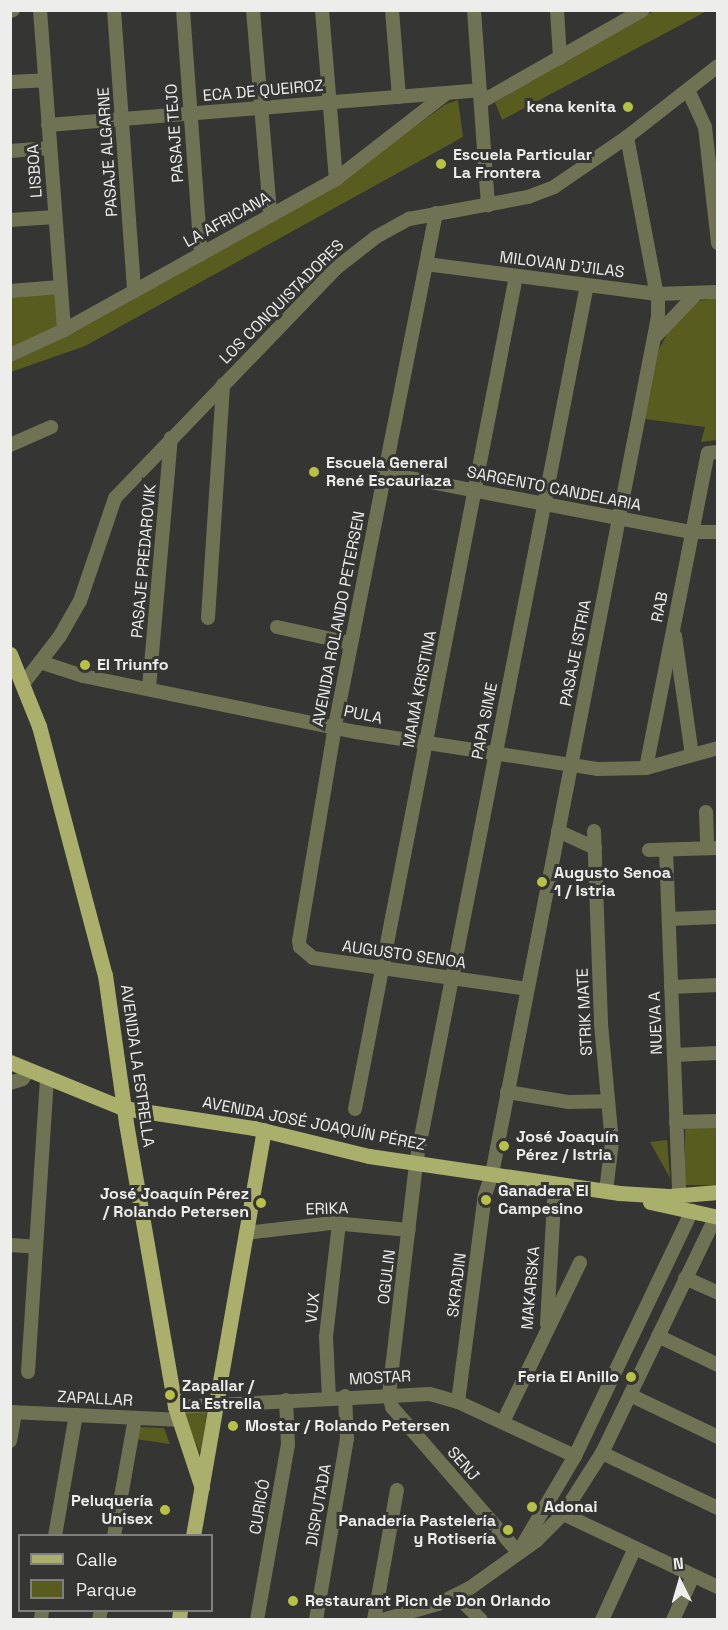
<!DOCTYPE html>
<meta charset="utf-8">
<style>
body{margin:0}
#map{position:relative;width:728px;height:1630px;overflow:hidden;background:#353533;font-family:"Space Grotesk",sans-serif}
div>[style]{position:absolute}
.green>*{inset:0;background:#585c1f;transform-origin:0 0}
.minor>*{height:14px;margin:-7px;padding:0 7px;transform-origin:7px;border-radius:7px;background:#707353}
.major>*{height:15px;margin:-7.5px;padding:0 7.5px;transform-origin:7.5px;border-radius:7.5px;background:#aab06b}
.dots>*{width:16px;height:16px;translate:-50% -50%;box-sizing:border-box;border:3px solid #353533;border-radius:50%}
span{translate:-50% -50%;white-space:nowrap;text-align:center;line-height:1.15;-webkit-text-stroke:6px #353533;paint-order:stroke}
.street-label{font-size:16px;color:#ededeb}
.poi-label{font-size:16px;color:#ededeb;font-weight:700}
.right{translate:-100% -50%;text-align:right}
.left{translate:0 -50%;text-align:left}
.frame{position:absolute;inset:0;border:12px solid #ededeb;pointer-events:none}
.legend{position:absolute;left:18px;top:1534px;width:195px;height:78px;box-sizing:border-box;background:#353533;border:2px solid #7f7f7d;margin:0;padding:8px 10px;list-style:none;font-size:18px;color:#ededeb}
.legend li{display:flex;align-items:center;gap:12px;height:30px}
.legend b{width:30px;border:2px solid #7f7f7d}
.north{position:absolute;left:650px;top:1552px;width:60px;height:60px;-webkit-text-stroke:4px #353533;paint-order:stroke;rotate:355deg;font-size:16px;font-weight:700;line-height:24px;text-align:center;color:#ededeb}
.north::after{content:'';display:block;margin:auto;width:21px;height:27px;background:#ededeb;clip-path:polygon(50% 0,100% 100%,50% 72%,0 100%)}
</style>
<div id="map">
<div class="green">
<i style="clip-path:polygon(654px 11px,707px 11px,502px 120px,495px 102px)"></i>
<i style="clip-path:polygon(458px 100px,463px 137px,85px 346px,11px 372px,10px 362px,269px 223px,343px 179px,446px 104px)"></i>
<i style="clip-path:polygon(55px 292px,59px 325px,11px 350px,11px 296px)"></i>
<i style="clip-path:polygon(717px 298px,717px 440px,701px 442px,705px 427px,645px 419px,659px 349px,670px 329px,698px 301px)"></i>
<i style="left:717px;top:1128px;width:57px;height:32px;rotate:90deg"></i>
<i style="clip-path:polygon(667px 1140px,670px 1178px,650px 1142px)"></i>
<i style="clip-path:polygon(208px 1408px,200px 1453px,182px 1411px)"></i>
<i style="clip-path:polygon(138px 1427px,164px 1428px,170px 1444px,135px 1439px)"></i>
</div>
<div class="minor">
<i style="left:40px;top:10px;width:321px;rotate:85.7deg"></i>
<i style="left:114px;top:10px;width:282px;rotate:85.9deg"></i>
<i style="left:183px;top:10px;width:245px;rotate:85.8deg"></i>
<i style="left:253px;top:10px;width:205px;rotate:85.2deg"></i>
<i style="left:322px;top:10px;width:170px;rotate:85.3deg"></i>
<i style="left:392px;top:10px;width:87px;rotate:85.4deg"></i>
<i style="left:474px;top:10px;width:196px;rotate:85.9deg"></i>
<i style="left:557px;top:10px;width:48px;rotate:86.4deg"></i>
<i style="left:10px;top:11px;width:3px;rotate:-18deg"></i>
<i style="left:10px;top:82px;width:35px;rotate:-3deg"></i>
<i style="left:688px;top:90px;width:41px;rotate:65.3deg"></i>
<i style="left:705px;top:127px;width:117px;rotate:83.6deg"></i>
<i style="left:481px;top:102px;width:186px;rotate:-29.6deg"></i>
<i style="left:48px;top:125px;width:433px;rotate:-4.6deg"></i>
<i style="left:10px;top:151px;width:40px;rotate:-4.3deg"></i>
<i style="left:436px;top:213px;width:523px;rotate:101.14deg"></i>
<i style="left:335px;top:726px;width:218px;rotate:99.5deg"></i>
<i style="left:299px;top:941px;width:6px;rotate:81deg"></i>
<i style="left:300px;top:947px;width:17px;rotate:40deg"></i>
<i style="left:313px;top:958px;width:216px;rotate:8.2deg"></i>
<i style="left:10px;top:220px;width:45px;rotate:-3.8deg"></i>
<i style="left:426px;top:264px;width:233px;rotate:7.4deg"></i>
<i style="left:657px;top:294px;width:61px;rotate:-1.9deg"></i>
<i style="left:10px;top:291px;width:50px;rotate:-4.6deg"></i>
<i style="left:655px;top:337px;width:58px;rotate:-46.4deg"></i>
<i style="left:10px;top:355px;width:60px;rotate:-24.8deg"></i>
<i style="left:64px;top:330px;width:311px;rotate:-29deg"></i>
<i style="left:336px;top:179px;width:140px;rotate:-37.8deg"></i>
<i style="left:10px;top:445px;width:45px;rotate:-23.7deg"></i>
<i style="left:384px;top:473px;width:313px;rotate:10.9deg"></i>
<i style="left:691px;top:532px;width:27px"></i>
<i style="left:208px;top:618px;width:234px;rotate:-86.3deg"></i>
<i style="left:277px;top:627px;width:75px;rotate:12.4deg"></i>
<i style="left:675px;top:636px;width:120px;rotate:81.9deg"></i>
<i style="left:40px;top:662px;width:45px;rotate:18deg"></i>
<i style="left:83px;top:676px;width:279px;rotate:11.6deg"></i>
<i style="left:356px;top:732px;width:244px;rotate:8.7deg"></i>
<i style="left:597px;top:769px;width:49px;rotate:-1.2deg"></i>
<i style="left:646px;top:768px;width:75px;rotate:-15.5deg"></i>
<i style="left:23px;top:684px;width:61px;rotate:-52.4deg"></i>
<i style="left:60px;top:636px;width:40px;rotate:-60.3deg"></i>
<i style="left:80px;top:601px;width:109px;rotate:-71.2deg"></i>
<i style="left:115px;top:498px;width:318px;rotate:-46.1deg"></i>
<i style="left:335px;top:269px;width:52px;rotate:-38deg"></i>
<i style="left:376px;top:237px;width:38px;rotate:-29deg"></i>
<i style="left:409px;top:219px;width:121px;rotate:-10.5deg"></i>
<i style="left:528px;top:197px;width:28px;rotate:-21deg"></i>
<i style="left:554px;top:187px;width:88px;rotate:-34.4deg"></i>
<i style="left:627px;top:137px;width:115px;rotate:-38deg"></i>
<i style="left:149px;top:688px;width:251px;rotate:-85deg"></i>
<i style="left:646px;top:768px;width:321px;rotate:-78.9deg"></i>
<i style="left:708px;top:453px;width:10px;rotate:-6deg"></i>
<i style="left:706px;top:812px;width:36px;rotate:88deg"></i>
<i style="left:558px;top:831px;width:41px;rotate:24.7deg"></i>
<i style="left:594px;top:831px;width:193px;rotate:87.9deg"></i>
<i style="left:601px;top:1024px;width:119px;rotate:84.7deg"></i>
<i style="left:612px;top:1142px;width:49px;rotate:97deg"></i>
<i style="left:649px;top:850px;width:69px;rotate:-1.7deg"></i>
<i style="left:666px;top:850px;width:345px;rotate:87.8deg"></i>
<i style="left:669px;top:919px;width:49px;rotate:-2.3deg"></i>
<i style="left:671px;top:987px;width:47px;rotate:-2.4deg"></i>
<i style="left:674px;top:1055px;width:44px;rotate:-2.6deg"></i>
<i style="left:10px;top:1083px;width:13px;rotate:-18deg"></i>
<i style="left:22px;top:1079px;width:12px;rotate:-48deg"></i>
<i style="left:507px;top:1092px;width:63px;rotate:9.2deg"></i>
<i style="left:569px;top:1102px;width:39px;rotate:-1deg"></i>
<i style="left:355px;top:1109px;width:848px;rotate:-79.06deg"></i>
<i style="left:676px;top:1122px;width:42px;rotate:-1.4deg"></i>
<i style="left:246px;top:1233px;width:88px;rotate:-6.6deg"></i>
<i style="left:333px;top:1223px;width:76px;rotate:5.3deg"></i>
<i style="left:10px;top:1245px;width:26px;rotate:4deg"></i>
<i style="left:685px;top:1278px;width:36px;rotate:24deg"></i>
<i style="left:547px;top:1324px;width:140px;rotate:-86.7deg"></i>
<i style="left:658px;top:1336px;width:67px;rotate:25.8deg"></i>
<i style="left:28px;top:1372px;width:296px;rotate:-86.3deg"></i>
<i style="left:630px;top:1395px;width:98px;rotate:25.5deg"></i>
<i style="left:329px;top:1398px;width:61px;rotate:-92.8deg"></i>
<i style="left:326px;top:1337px;width:115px;rotate:-83.5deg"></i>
<i style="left:458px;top:1402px;width:209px;rotate:-82.6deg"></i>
<i style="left:485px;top:1195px;width:22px;rotate:-72deg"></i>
<i style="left:492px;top:1174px;width:873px;rotate:-79.04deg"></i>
<i style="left:658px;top:317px;width:16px;rotate:-90deg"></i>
<i style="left:658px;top:301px;width:167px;rotate:-100.7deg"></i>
<i style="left:175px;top:1407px;width:255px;rotate:-2.9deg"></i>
<i style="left:430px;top:1394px;width:29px;rotate:16deg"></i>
<i style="left:458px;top:1402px;width:129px;rotate:24.8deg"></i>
<i style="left:10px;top:1412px;width:167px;rotate:2.7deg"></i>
<i style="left:503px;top:1422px;width:177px;rotate:-64.2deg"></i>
<i style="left:10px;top:1441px;width:29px;rotate:-80deg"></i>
<i style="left:602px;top:1453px;width:128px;rotate:25.4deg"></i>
<i style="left:557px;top:1511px;width:178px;rotate:25.3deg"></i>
<i style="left:55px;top:1536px;width:123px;rotate:-80.2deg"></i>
<i style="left:114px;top:1536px;width:120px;rotate:-79.9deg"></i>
<i style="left:522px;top:1546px;width:104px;rotate:-59.5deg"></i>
<i style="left:575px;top:1456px;width:272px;rotate:-64.5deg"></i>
<i style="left:518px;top:1552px;width:192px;rotate:-131deg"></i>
<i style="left:392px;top:1407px;width:13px;rotate:-103deg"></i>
<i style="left:389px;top:1394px;width:233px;rotate:-83.3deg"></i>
<i style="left:416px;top:1163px;width:894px;rotate:-78.98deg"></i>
<i style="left:457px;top:1596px;width:34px;rotate:45deg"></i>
<i style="left:41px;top:1620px;width:10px;rotate:-84deg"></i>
<i style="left:99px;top:1620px;width:10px;rotate:-79deg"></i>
<i style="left:257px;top:1620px;width:178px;rotate:-80deg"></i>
<i style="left:288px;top:1445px;width:45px;rotate:-92.5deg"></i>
<i style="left:316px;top:1620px;width:184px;rotate:-80.3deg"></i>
<i style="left:347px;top:1439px;width:43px;rotate:-92.7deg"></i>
<i style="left:374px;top:1620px;width:132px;rotate:-80deg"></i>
<i style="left:382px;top:1620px;width:58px;rotate:-15.9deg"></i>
<i style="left:438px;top:1604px;width:36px;rotate:-27deg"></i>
<i style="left:470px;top:1588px;width:81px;rotate:-35.5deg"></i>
<i style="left:536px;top:1541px;width:38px;rotate:-45deg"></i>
<i style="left:563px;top:1514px;width:72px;rotate:-57.4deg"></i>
<i style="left:602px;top:1453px;width:263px;rotate:-64.3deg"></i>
<i style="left:602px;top:1620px;width:79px;rotate:-65.4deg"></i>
<i style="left:673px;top:1620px;width:48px;rotate:-65.6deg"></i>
</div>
<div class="major">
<i style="left:10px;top:654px;width:78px;rotate:68.1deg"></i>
<i style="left:39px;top:726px;width:258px;rotate:75.2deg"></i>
<i style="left:105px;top:975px;width:149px;rotate:81.9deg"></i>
<i style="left:126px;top:1123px;width:288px;rotate:80.2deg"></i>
<i style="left:175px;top:1407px;width:85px;rotate:71.6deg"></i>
<i style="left:10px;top:1062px;width:122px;rotate:22.2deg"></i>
<i style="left:123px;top:1108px;width:133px;rotate:8.7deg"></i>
<i style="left:254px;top:1128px;width:118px;rotate:13.7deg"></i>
<i style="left:369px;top:1156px;width:253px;rotate:8.4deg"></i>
<i style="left:619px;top:1193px;width:50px;rotate:3.4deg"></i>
<i style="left:669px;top:1196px;width:49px;rotate:-4.7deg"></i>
<i style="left:650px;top:1202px;width:70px;rotate:12.4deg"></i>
<i style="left:193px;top:1536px;width:412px;rotate:-80.1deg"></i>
<i style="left:179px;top:1620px;width:10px;rotate:-84deg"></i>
</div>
<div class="dots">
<i style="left:628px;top:107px;background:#b9c046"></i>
<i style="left:441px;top:164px;background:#b9c046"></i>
<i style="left:314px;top:472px;background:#b9c046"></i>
<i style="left:85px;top:665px;background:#b9c046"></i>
<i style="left:542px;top:882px;background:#b9c046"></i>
<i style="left:504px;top:1146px;background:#b9c046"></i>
<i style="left:486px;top:1200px;background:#b9c046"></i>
<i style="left:261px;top:1203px;background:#b9c046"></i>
<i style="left:631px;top:1377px;background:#b9c046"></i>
<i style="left:170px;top:1395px;background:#b9c046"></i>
<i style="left:233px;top:1426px;background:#b9c046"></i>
<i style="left:532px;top:1507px;background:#b9c046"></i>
<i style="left:165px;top:1510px;background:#b9c046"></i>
<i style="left:508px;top:1530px;background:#b9c046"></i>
<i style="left:293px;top:1601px;background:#b9c046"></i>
</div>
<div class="street-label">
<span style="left:263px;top:91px;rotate:-5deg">ECA DE QUEIROZ</span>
<span style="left:175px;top:133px;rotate:-94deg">PASAJE TEJO</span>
<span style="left:108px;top:152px;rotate:-94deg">PASAJE ALGARNE</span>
<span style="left:35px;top:171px;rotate:-94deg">LISBOA</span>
<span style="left:227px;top:220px;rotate:-29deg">LA AFRICANA</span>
<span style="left:562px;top:265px;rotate:7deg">MILOVAN D'JILAS</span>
<span style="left:282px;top:302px;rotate:-45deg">LOS CONQUISTADORES</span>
<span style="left:554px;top:489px;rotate:11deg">SARGENTO CANDELARIA</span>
<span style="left:144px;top:561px;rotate:-85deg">PASAJE PREDAROVIK</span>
<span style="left:660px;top:607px;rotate:-79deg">RAB</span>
<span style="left:339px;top:619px;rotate:-79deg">AVENIDA ROLANDO PETERSEN</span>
<span style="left:576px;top:653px;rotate:-79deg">PASAJE ISTRIA</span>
<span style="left:420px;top:689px;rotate:-79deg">MAMÁ KRISTINA</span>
<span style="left:363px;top:715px;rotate:12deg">PULA</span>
<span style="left:485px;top:721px;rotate:-79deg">PAPA SIME</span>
<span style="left:404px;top:955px;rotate:8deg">AUGUSTO SENOA</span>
<span style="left:585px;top:1012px;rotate:-93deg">STRIK MATE</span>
<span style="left:656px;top:1023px;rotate:-92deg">NUEVA A</span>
<span style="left:137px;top:1066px;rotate:82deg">AVENIDA LA ESTRELLA</span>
<span style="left:314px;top:1124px;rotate:11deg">AVENIDA JOSÉ JOAQUÍN PÉREZ</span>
<span style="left:327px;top:1209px;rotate:-2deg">ERIKA</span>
<span style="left:387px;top:1277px;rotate:-83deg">OGULIN</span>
<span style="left:457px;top:1285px;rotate:-83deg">SKRADIN</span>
<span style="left:531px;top:1288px;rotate:-85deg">MAKARSKA</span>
<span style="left:313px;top:1308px;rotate:-84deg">VUX</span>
<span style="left:380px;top:1378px;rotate:-3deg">MOSTAR</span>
<span style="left:95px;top:1399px;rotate:3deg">ZAPALLAR</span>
<span style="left:463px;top:1464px;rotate:49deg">SENJ</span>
<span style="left:319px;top:1505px;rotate:-80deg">DISPUTADA</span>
<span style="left:260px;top:1507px;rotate:-80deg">CURICÓ</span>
</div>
<div class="poi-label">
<span class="right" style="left:616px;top:107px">kena kenita</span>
<span class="left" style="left:453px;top:164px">Escuela Particular<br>La Frontera</span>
<span class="left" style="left:326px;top:472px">Escuela General<br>René Escauriaza</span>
<span class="left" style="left:97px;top:665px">El Triunfo</span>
<span class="left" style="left:554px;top:882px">Augusto Senoa<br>1 / Istria</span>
<span class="left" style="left:516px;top:1146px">José Joaquín<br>Pérez / Istria</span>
<span class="left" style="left:498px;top:1200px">Ganadera El<br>Campesino</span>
<span class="right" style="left:249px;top:1203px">José Joaquín Pérez<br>/ Rolando Petersen</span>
<span class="right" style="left:619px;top:1377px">Feria El Anillo</span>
<span class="left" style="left:182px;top:1395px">Zapallar /<br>La Estrella</span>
<span class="left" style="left:245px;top:1426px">Mostar / Rolando Petersen</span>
<span class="right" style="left:153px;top:1510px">Peluquería<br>Unisex</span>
<span class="left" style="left:544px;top:1507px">Adonai</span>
<span class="right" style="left:496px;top:1530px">Panadería Pastelería<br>y Rotisería</span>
<span class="left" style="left:305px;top:1601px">Restaurant Picn de Don Orlando</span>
</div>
<div class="frame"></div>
<ul class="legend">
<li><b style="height:8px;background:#aab06b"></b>Calle</li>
<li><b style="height:16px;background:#585c1f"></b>Parque</li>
</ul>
<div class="north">N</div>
</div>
